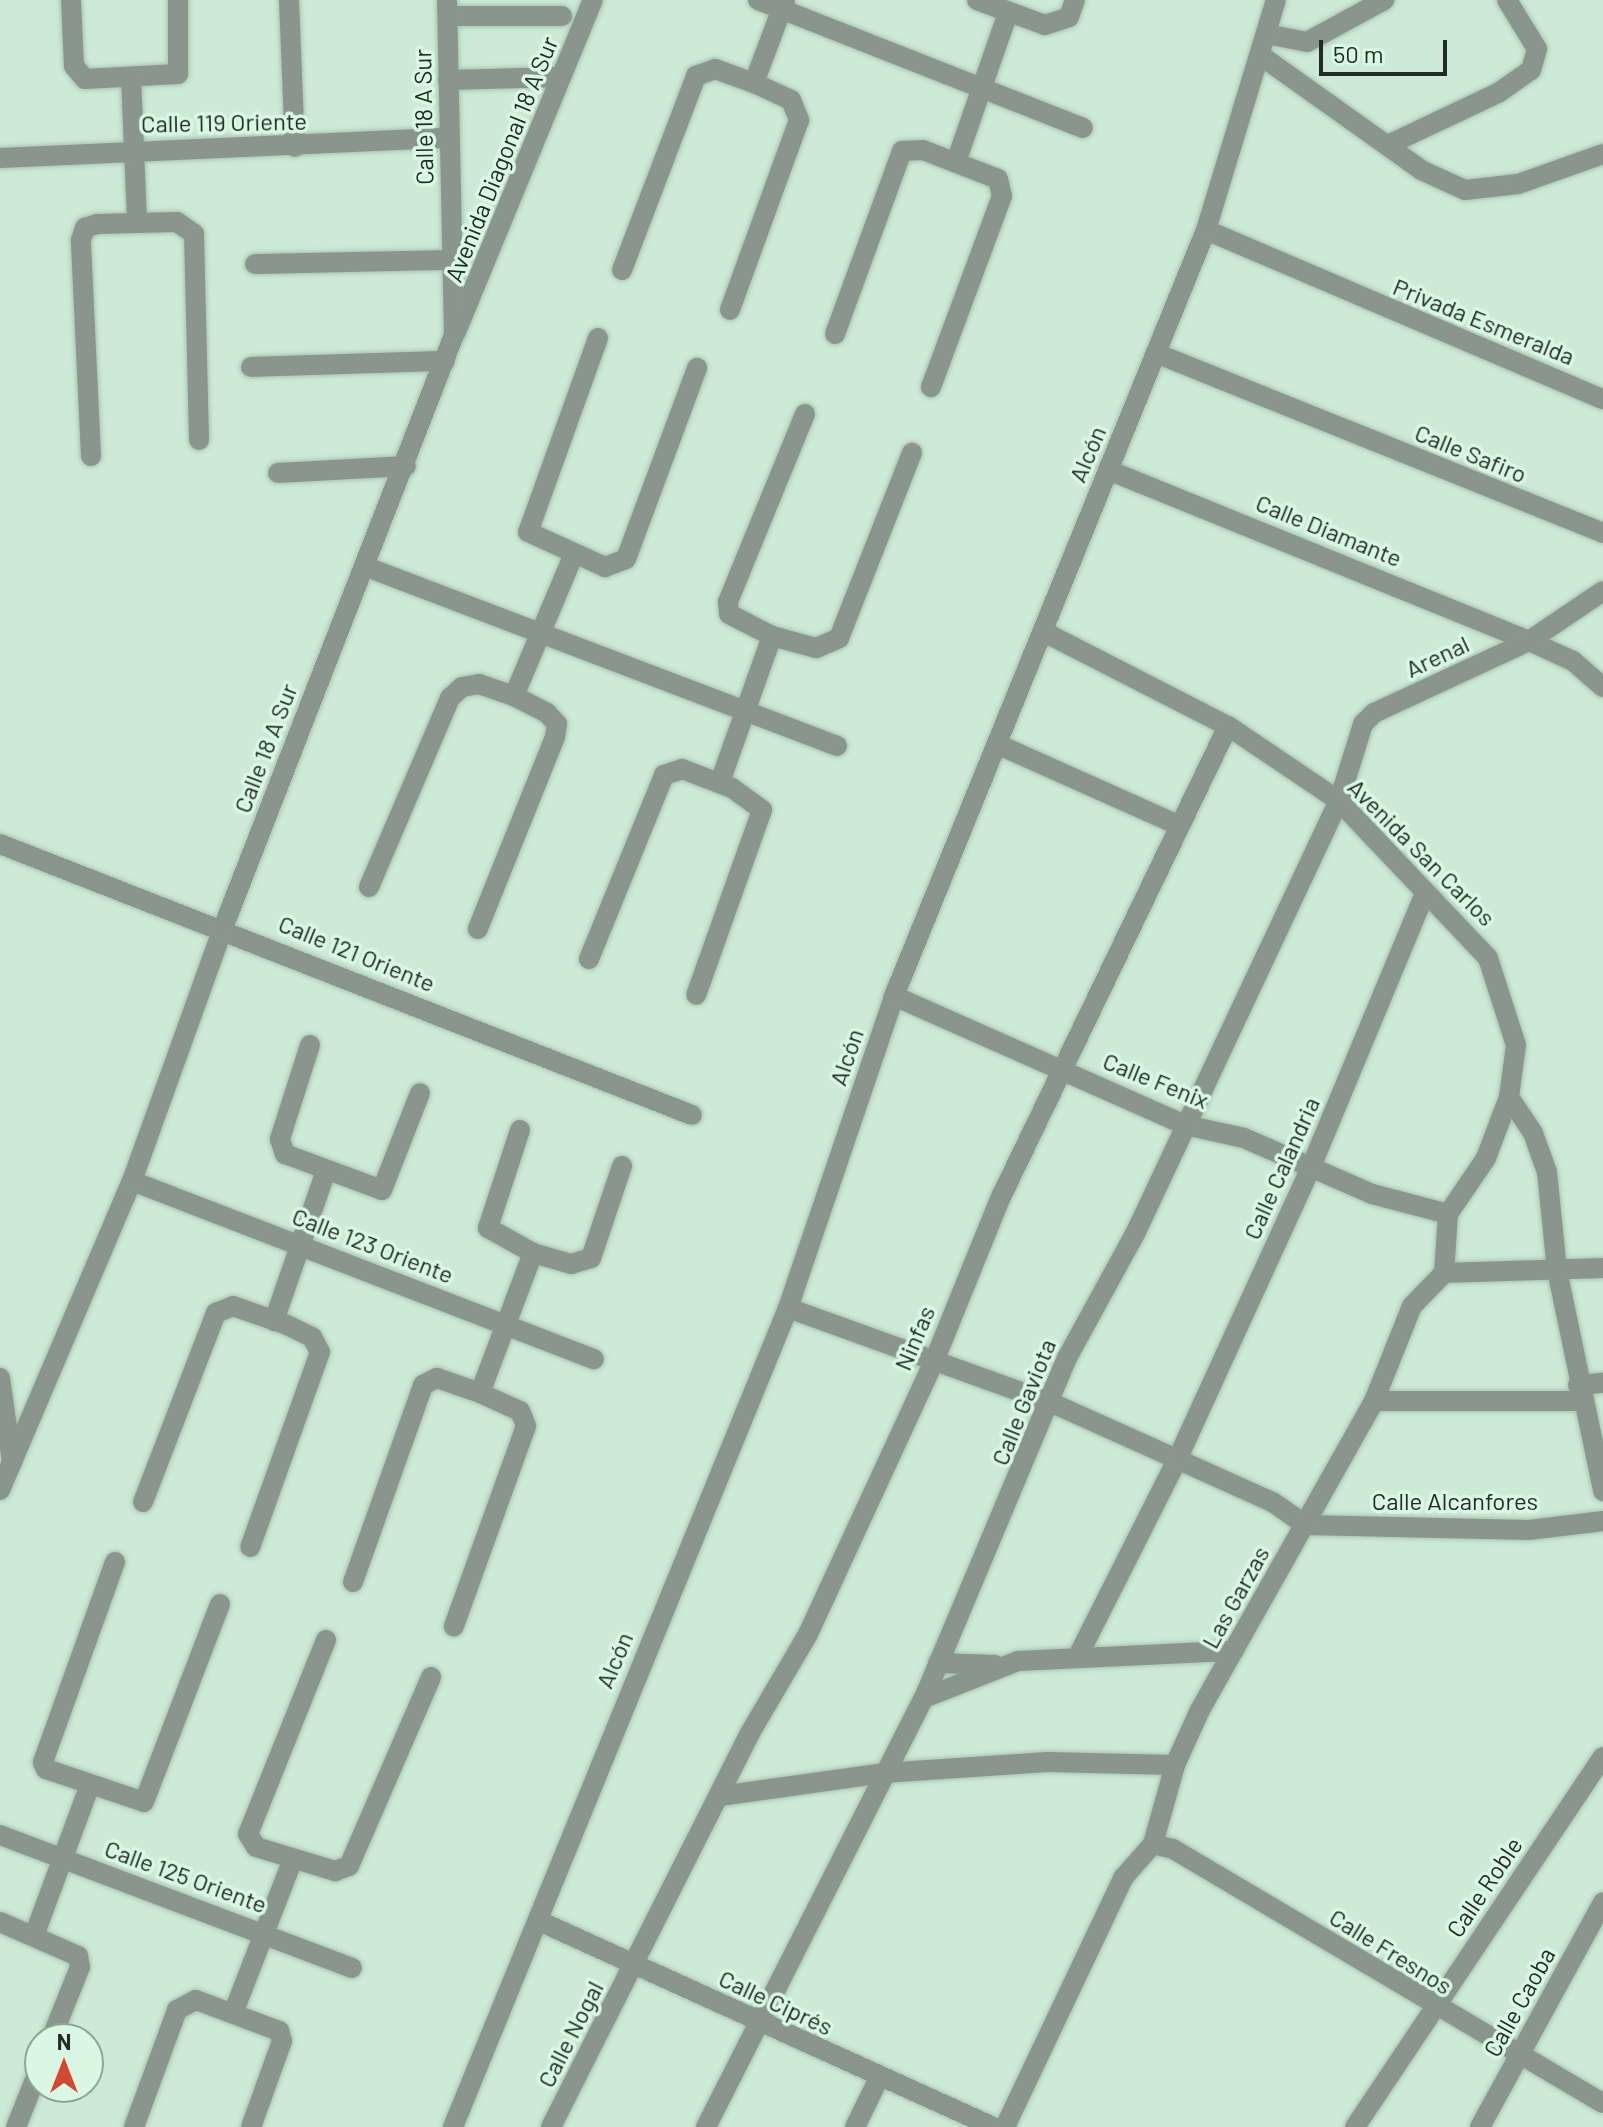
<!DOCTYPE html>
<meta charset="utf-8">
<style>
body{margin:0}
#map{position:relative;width:1603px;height:2127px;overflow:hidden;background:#ccead6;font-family:Barlow,sans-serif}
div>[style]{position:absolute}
.roads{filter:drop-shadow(0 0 2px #aac4b2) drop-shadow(0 0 2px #aac4b2)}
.minor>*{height:20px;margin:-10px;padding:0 10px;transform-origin:10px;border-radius:10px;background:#8a968d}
span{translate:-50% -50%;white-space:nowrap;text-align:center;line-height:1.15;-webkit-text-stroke:7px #d9f7e3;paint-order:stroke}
.street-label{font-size:24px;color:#202c24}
.north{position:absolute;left:24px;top:2023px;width:80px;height:80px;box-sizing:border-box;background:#d9f7e3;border:2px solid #8fa697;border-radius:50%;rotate:0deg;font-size:22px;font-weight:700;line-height:32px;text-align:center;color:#202c24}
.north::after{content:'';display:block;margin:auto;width:28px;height:36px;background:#d44832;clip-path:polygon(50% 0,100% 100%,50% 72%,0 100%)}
.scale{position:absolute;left:1319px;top:40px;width:128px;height:36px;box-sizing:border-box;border:4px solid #202c24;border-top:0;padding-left:10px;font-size:24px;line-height:28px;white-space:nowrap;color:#202c24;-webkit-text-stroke:6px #d9f7e3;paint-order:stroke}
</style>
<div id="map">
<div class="roads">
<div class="minor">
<i style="left:71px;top:0;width:66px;rotate:87.4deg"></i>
<i style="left:74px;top:66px;width:17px;rotate:50deg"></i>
<i style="left:85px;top:79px;width:93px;rotate:-3.1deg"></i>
<i style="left:178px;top:74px;width:74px;rotate:-90deg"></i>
<i style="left:289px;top:0;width:147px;rotate:87.7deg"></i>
<i style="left:758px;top:0;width:349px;rotate:21.5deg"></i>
<i style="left:977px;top:0;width:72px;rotate:20.2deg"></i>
<i style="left:1045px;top:25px;width:25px;rotate:-18deg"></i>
<i style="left:1069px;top:17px;width:18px;rotate:-71deg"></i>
<i style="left:448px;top:16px;width:114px"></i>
<i style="left:1266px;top:34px;width:42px;rotate:11deg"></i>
<i style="left:1307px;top:42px;width:88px;rotate:-28.6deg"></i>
<i style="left:1260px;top:55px;width:198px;rotate:35.5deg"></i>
<i style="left:1421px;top:170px;width:48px;rotate:24.4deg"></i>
<i style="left:1465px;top:190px;width:53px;rotate:-6.5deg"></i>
<i style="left:1518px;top:184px;width:90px;rotate:-19.4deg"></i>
<i style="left:131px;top:77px;width:146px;rotate:87.6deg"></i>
<i style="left:448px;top:80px;width:113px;rotate:-1.5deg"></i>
<i style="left:754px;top:83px;width:89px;rotate:-69.5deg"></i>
<i style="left:1390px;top:144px;width:119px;rotate:-25.3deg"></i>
<i style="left:1498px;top:93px;width:40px;rotate:-34.9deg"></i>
<i style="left:1531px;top:70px;width:22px;rotate:-74deg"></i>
<i style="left:1537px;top:49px;width:57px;rotate:-121.5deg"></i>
<i style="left:0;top:158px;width:448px;rotate:-2.6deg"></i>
<i style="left:956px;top:162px;width:158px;rotate:-70.8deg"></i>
<i style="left:1206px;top:230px;width:431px;rotate:23.1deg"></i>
<i style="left:255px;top:264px;width:199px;rotate:-1.2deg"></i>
<i style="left:622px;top:270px;width:208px;rotate:-69.1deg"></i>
<i style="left:696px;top:76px;width:20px;rotate:-20deg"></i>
<i style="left:715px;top:69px;width:41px;rotate:19.7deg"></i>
<i style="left:754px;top:83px;width:41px;rotate:24.7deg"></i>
<i style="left:791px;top:100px;width:22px;rotate:68deg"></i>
<i style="left:799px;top:120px;width:202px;rotate:110deg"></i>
<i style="left:456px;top:332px;width:359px;rotate:-67.6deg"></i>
<i style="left:835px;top:334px;width:195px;rotate:-69.9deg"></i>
<i style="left:902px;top:151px;width:21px;rotate:-3deg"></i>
<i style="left:923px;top:150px;width:80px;rotate:21.1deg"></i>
<i style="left:998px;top:179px;width:17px;rotate:77deg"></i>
<i style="left:1002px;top:196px;width:204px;rotate:110.4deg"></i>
<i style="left:598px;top:338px;width:206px;rotate:109.8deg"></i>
<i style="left:528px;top:532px;width:85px;rotate:24.4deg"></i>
<i style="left:605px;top:567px;width:22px;rotate:-21deg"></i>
<i style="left:626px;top:559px;width:204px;rotate:-69.6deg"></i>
<i style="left:1158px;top:354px;width:480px;rotate:21.9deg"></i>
<i style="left:251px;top:367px;width:194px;rotate:-1.8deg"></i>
<i style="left:805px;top:414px;width:203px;rotate:112.3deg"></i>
<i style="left:728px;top:602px;width:12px;rotate:85deg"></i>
<i style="left:729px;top:614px;width:48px;rotate:27.1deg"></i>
<i style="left:772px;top:636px;width:46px;rotate:15.3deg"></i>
<i style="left:816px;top:648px;width:25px;rotate:-23deg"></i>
<i style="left:839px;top:638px;width:199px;rotate:-68.5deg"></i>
<i style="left:91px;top:456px;width:216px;rotate:-92.7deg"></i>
<i style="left:81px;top:240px;width:13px;rotate:-72deg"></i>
<i style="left:85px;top:228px;width:13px;rotate:-18deg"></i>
<i style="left:97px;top:224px;width:80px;rotate:-1.4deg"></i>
<i style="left:177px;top:222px;width:21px;rotate:35deg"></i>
<i style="left:194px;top:234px;width:206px;rotate:88.6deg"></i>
<i style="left:1108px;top:470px;width:454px;rotate:22.1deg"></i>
<i style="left:1529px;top:641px;width:48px;rotate:24.4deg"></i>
<i style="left:1573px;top:661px;width:40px;rotate:41deg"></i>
<i style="left:278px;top:473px;width:128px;rotate:-3.1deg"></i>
<i style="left:364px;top:566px;width:506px;rotate:20.83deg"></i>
<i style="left:1044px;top:632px;width:207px;rotate:27.1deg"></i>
<i style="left:1228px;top:726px;width:134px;rotate:34deg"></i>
<i style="left:1339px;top:801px;width:216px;rotate:46.5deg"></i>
<i style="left:1488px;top:958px;width:91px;rotate:72.2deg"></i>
<i style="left:1516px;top:1045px;width:52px;rotate:97.7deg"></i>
<i style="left:1509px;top:1097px;width:43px;rotate:56.3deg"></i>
<i style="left:1533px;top:1133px;width:41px;rotate:70.3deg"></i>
<i style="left:1547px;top:1172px;width:99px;rotate:84.2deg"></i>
<i style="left:1557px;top:1270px;width:226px;rotate:78.2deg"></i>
<i style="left:514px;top:696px;width:152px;rotate:-67.1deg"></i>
<i style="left:999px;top:745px;width:194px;rotate:24.1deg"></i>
<i style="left:720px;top:782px;width:155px;rotate:-70.4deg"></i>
<i style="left:0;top:844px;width:743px;rotate:21.39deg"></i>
<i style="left:369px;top:887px;width:206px;rotate:-66.8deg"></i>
<i style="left:450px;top:698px;width:16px;rotate:-43deg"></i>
<i style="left:462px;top:687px;width:17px;rotate:-10deg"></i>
<i style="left:479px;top:684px;width:37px;rotate:19deg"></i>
<i style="left:514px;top:696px;width:37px;rotate:27deg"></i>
<i style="left:547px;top:713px;width:15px;rotate:48deg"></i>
<i style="left:557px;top:724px;width:13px;rotate:99deg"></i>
<i style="left:555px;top:737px;width:207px;rotate:111.9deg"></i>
<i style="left:589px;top:959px;width:199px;rotate:-67.8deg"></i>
<i style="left:664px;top:775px;width:19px;rotate:-18deg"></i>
<i style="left:682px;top:769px;width:53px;rotate:20.8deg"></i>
<i style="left:732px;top:788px;width:37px;rotate:36deg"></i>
<i style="left:762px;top:810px;width:196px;rotate:109.6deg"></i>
<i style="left:894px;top:996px;width:318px;rotate:23.9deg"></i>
<i style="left:1185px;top:1125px;width:60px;rotate:12.4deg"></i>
<i style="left:1244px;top:1138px;width:140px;rotate:23.6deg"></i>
<i style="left:1372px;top:1194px;width:79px;rotate:14.7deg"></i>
<i style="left:310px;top:1045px;width:99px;rotate:107.7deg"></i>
<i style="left:280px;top:1139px;width:16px;rotate:72deg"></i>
<i style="left:285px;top:1154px;width:103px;rotate:20.4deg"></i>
<i style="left:382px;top:1190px;width:104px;rotate:-68.6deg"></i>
<i style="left:520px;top:1130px;width:103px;rotate:108.1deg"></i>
<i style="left:488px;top:1228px;width:51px;rotate:29.1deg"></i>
<i style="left:533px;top:1253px;width:40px;rotate:16deg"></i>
<i style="left:571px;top:1264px;width:21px;rotate:-17deg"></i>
<i style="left:591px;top:1258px;width:97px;rotate:-71.4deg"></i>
<i style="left:132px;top:1181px;width:495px;rotate:21.1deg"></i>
<i style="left:1444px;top:1273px;width:159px;rotate:-1.8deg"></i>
<i style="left:788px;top:1308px;width:281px;rotate:19.8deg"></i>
<i style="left:1052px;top:1403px;width:243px;rotate:24.2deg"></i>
<i style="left:1274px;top:1503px;width:38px;rotate:35deg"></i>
<i style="left:1305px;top:1525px;width:224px;rotate:1.3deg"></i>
<i style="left:1529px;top:1530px;width:75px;rotate:-6.9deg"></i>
<i style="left:274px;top:1321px;width:159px;rotate:-70.9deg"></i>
<i style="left:0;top:1378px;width:85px;rotate:81.9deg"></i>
<i style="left:1578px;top:1385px;width:25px;rotate:-5deg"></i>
<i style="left:480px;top:1393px;width:150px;rotate:-69.3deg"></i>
<i style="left:1374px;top:1401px;width:208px"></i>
<i style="left:0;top:1490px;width:336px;rotate:-66.9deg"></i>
<i style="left:132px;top:1181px;width:269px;rotate:-70.2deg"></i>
<i style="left:223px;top:928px;width:636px;rotate:-68.72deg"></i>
<i style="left:454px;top:335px;width:335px;rotate:-91.2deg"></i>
<i style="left:143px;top:1502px;width:203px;rotate:-68.9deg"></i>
<i style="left:216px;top:1313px;width:18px;rotate:-22deg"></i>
<i style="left:233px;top:1306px;width:57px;rotate:19.4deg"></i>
<i style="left:287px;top:1325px;width:28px;rotate:26deg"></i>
<i style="left:312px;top:1337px;width:17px;rotate:62deg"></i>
<i style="left:320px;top:1352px;width:207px;rotate:109.7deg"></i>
<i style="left:115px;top:1562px;width:213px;rotate:109.8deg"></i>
<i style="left:43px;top:1762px;width:8px;rotate:67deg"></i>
<i style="left:46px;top:1769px;width:103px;rotate:18.6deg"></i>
<i style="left:144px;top:1802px;width:212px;rotate:-69deg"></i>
<i style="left:353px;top:1582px;width:209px;rotate:-70.4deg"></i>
<i style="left:423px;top:1385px;width:16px;rotate:-27deg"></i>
<i style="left:437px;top:1378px;width:46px;rotate:19.2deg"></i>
<i style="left:480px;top:1393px;width:44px;rotate:24.2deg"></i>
<i style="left:520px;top:1411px;width:16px;rotate:68deg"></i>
<i style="left:526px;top:1426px;width:213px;rotate:109.8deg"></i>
<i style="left:326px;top:1640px;width:209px;rotate:111.9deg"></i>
<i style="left:248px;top:1834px;width:15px;rotate:58deg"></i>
<i style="left:256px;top:1847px;width:83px;rotate:16.9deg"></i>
<i style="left:335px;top:1871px;width:15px;rotate:-20deg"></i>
<i style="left:349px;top:1866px;width:206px;rotate:-66.5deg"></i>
<i style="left:1078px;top:1656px;width:220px;rotate:-63.2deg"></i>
<i style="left:1177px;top:1460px;width:322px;rotate:-65.4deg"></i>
<i style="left:1311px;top:1167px;width:297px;rotate:-67.4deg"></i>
<i style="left:938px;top:1663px;width:57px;rotate:2deg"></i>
<i style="left:924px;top:1698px;width:101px;rotate:-21.5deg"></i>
<i style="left:1018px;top:1661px;width:216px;rotate:-2.7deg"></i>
<i style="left:720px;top:1796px;width:165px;rotate:-8deg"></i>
<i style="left:883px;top:1773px;width:165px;rotate:-3.8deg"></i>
<i style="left:1048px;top:1762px;width:127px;rotate:1.4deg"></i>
<i style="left:0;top:1835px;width:376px;rotate:20.7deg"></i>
<i style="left:1153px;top:1844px;width:21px;rotate:14deg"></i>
<i style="left:1173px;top:1849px;width:499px;rotate:30.6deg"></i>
<i style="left:539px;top:1921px;width:499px;rotate:24.4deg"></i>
<i style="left:0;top:1922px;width:85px;rotate:23.6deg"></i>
<i style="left:78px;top:1956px;width:11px;rotate:80deg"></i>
<i style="left:80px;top:1967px;width:78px;rotate:111.9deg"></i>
<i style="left:34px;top:1936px;width:161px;rotate:-69.7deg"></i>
<i style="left:234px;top:2011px;width:163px;rotate:-68.8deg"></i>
<i style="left:16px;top:2127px;width:65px;rotate:-68.2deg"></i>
<i style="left:134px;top:2127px;width:125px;rotate:-69.8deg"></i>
<i style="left:177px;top:2010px;width:21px;rotate:-28deg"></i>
<i style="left:196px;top:2000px;width:89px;rotate:20.5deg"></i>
<i style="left:279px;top:2031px;width:10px;rotate:73deg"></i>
<i style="left:282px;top:2041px;width:91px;rotate:109.8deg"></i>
<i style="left:453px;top:2127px;width:885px;rotate:-67.75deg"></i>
<i style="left:788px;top:1308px;width:330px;rotate:-71.2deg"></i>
<i style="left:894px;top:996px;width:827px;rotate:-67.84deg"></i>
<i style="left:1206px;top:230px;width:240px;rotate:-73.1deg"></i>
<i style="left:551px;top:2127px;width:441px;rotate:-63.2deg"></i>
<i style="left:750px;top:1733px;width:115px;rotate:-59.6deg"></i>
<i style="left:808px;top:1634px;width:303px;rotate:-65.2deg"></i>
<i style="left:935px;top:1359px;width:173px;rotate:-67.9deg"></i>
<i style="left:1000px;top:1199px;width:525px;rotate:-64.26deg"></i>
<i style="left:706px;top:2127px;width:481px;rotate:-63.1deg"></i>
<i style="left:924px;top:1698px;width:369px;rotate:-67.2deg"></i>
<i style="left:1067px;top:1358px;width:141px;rotate:-61.3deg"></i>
<i style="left:1135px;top:1234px;width:479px;rotate:-64.8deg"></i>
<i style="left:1339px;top:801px;width:81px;rotate:-72.7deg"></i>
<i style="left:1363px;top:724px;width:16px;rotate:-45deg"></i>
<i style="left:1374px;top:713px;width:171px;rotate:-24.9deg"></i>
<i style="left:1529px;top:641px;width:89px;rotate:-34deg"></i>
<i style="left:855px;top:2127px;width:55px;rotate:-63.9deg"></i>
<i style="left:1005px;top:2127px;width:276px;rotate:-64.6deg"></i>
<i style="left:1123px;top:1878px;width:45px;rotate:-48.6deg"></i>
<i style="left:1153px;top:1844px;width:82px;rotate:-74.4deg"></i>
<i style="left:1175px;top:1765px;width:60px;rotate:-65.6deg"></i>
<i style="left:1200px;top:1710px;width:355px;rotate:-60.6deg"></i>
<i style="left:1374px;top:1401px;width:102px;rotate:-68.2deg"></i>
<i style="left:1412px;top:1306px;width:46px;rotate:-45.9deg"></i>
<i style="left:1444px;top:1273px;width:59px;rotate:-86.1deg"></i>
<i style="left:1448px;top:1214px;width:68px;rotate:-55.8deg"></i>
<i style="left:1486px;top:1158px;width:65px;rotate:-69.3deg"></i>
<i style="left:1355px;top:2127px;width:445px;rotate:-56.2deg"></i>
<i style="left:1480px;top:2127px;width:256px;rotate:-61.3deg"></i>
</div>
</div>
<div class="street-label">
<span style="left:423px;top:117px;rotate:-91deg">Calle 18 A Sur</span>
<span style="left:224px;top:122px;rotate:-1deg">Calle 119 Oriente</span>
<span style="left:501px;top:159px;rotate:-68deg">Avenida Diagonal 18 A Sur</span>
<span style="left:1484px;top:321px;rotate:22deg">Privada Esmeralda</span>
<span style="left:1471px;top:453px;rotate:22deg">Calle Safiro</span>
<span style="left:1087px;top:454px;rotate:-67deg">Alcón</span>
<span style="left:1329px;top:530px;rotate:22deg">Calle Diamante</span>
<span style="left:1437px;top:656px;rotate:-25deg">Arenal</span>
<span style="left:265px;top:748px;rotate:-69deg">Calle 18 A Sur</span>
<span style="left:1422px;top:852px;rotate:45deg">Avenida San Carlos</span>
<span style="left:357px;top:953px;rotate:22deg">Calle 121 Oriente</span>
<span style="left:846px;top:1057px;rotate:-71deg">Alcón</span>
<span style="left:1156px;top:1080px;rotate:22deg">Calle Fenix</span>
<span style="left:1281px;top:1168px;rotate:-66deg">Calle Calandria</span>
<span style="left:373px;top:1245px;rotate:21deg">Calle 123 Oriente</span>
<span style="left:914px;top:1338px;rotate:-67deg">Ninfas</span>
<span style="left:1023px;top:1402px;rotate:-68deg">Calle Gaviota</span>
<span style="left:1455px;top:1501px">Calle Alcanfores</span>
<span style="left:1235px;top:1597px;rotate:-61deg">Las Garzas</span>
<span style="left:614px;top:1660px;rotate:-67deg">Alcón</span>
<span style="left:186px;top:1876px;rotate:20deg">Calle 125 Oriente</span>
<span style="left:1484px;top:1887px;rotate:-56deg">Calle Roble</span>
<span style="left:1391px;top:1951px;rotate:32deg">Calle Fresnos</span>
<span style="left:776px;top:2002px;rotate:25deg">Calle Ciprés</span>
<span style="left:1519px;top:2002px;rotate:-61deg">Calle Caoba</span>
<span style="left:570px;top:2034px;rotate:-63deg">Calle Nogal</span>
</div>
<div class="north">N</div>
<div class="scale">50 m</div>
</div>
